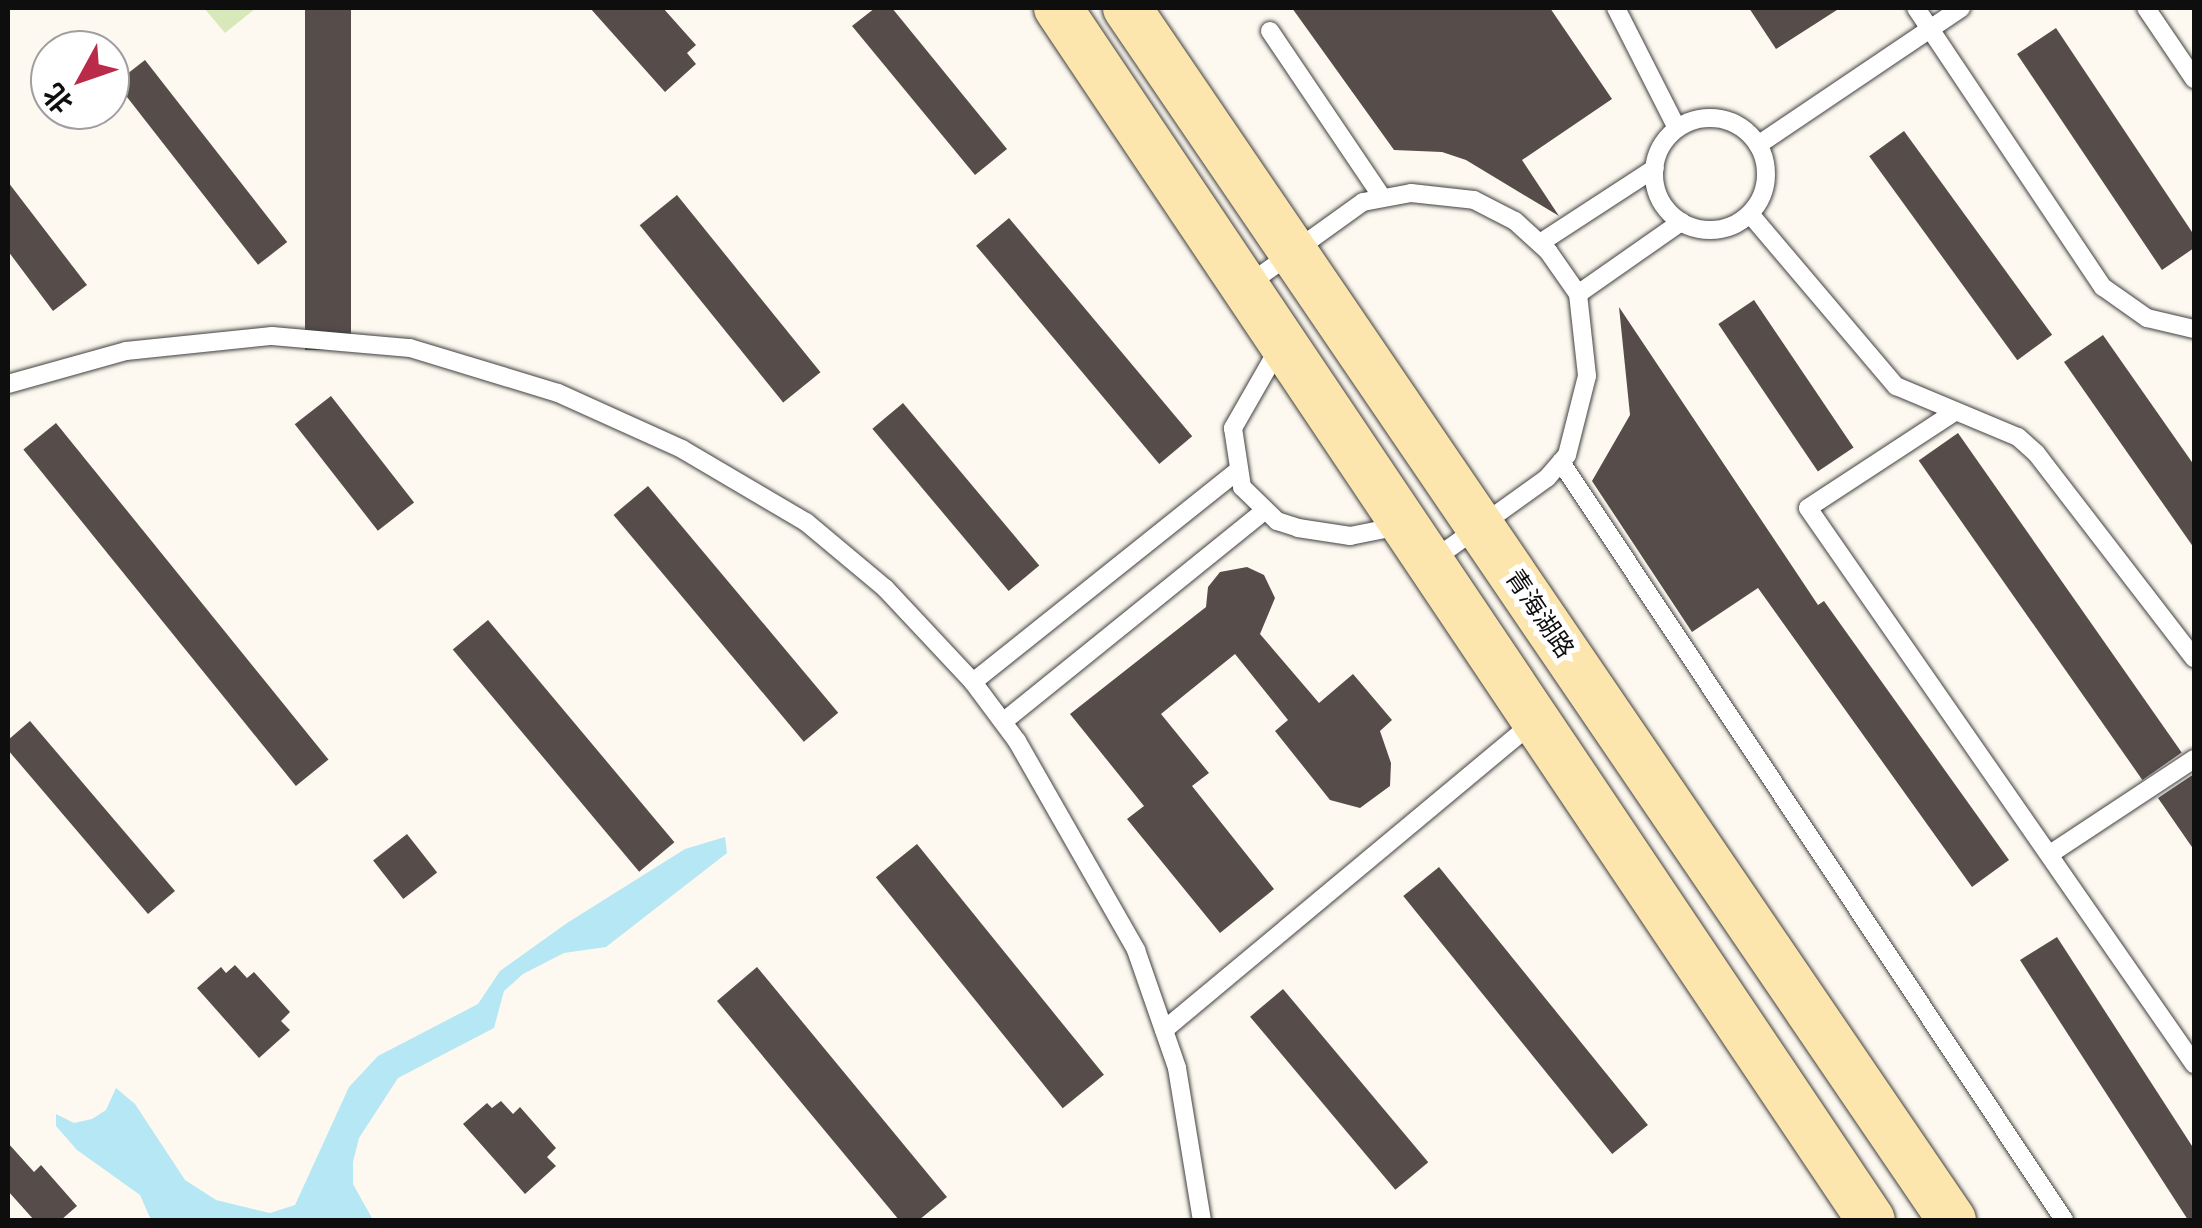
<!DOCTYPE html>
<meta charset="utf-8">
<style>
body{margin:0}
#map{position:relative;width:2202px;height:1228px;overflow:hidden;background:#fef9f0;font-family:"Crimson Pro","Noto Sans SC",serif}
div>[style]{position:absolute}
.green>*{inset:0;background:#d9e8ba}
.water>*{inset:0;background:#b6e7f4}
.building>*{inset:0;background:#564d4b;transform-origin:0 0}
.roads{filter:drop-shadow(0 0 2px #414141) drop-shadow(0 0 2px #414141)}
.lane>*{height:18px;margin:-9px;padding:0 9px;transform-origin:9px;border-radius:9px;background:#fff}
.lane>.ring{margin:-9px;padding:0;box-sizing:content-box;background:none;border:18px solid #fff;border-radius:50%}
.secondary>*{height:48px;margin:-24px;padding:0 24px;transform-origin:24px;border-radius:24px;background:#fce6ad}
span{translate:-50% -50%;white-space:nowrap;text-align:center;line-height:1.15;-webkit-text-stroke:10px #fff;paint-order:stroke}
.street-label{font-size:25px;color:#0e0e0e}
.frame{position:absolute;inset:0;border:10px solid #0e0e0e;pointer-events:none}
.north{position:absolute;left:30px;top:30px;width:100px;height:100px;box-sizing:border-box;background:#fff;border:2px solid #9f9f9f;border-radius:50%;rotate:230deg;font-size:28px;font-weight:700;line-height:40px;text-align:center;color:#0e0e0e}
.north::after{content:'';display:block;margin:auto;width:35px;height:45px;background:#b92b49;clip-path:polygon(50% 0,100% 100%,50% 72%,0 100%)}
</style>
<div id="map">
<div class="green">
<i style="clip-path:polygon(204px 8px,256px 8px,225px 33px)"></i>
</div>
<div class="water">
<i style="clip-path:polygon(725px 837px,727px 853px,606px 947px,564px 953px,523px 974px,504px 991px,494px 1028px,398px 1078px,359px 1138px,353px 1162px,353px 1184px,373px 1220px,151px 1220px,140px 1195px,77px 1150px,56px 1126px,56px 1114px,74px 1123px,92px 1119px,106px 1110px,116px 1088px,135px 1104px,185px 1180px,216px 1200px,270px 1213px,295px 1205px,349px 1087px,378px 1056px,478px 1004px,500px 971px,567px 923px,685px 849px)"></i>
</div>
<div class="building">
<i style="left:305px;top:8px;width:46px;height:342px"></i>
<i style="clip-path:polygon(590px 8px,663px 8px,696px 45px,687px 53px,696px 64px,665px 92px)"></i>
<i style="clip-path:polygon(875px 8px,892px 8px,1007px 149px,975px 175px,852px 26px)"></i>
<i style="clip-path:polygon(1292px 8px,1550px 8px,1612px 99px,1522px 160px,1559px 216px,1466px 160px,1442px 152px,1394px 150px)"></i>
<i style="clip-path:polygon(1749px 8px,1840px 8px,1776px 49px)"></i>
<i style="clip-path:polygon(2056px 28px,2194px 235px,2194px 248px,2162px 270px,2017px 54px)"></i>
<i style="left:145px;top:60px;width:231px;height:37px;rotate:52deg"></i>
<i style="left:1904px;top:131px;width:252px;height:43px;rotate:54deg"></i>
<i style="clip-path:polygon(8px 182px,87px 285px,53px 311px,8px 251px)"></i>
<i style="left:677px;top:195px;width:228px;height:48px;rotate:51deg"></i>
<i style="left:1009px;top:218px;width:285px;height:43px;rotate:50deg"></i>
<i style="left:1754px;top:300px;width:178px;height:43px;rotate:56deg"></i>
<i style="clip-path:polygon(1619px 307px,1818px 605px,1824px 601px,2009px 860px,1972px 887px,1758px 588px,1692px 632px,1592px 481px,1630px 415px)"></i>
<i style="clip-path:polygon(2103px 335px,2194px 465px,2194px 548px,2064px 362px)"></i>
<i style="left:331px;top:396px;width:135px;height:46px;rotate:52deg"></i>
<i style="left:903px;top:403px;width:212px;height:40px;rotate:50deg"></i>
<i style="left:56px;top:423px;width:433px;height:42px;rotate:51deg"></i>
<i style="left:1958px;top:433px;width:390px;height:48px;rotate:55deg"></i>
<i style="left:648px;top:486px;width:296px;height:45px;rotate:50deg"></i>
<i style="clip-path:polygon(1247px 567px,1264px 575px,1275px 598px,1260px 634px,1319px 703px,1353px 674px,1392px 720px,1380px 731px,1391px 763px,1390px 786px,1360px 808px,1330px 800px,1275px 731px,1288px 720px,1235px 654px,1161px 714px,1209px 773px,1192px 786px,1274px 889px,1220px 933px,1127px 819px,1144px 806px,1070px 714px,1206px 607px,1208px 587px,1220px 572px)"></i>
<i style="left:488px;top:620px;width:290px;height:46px;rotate:50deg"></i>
<i style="clip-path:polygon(30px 721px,175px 891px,148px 914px,8px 750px,8px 740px)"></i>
<i style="clip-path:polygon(2194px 774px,2194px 850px,2158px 798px)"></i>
<i style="left:407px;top:834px;width:49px;height:43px;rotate:52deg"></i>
<i style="left:917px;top:844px;width:297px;height:53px;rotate:51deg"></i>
<i style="left:1439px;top:867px;width:332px;height:46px;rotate:51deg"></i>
<i style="clip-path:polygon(2057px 937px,2194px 1149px,2194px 1220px,2188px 1220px,2020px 960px)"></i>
<i style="clip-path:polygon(235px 965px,247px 978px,254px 972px,290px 1012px,281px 1021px,290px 1030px,259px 1058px,197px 988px,221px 967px,226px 973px)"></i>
<i style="clip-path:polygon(757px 967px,947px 1197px,919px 1220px,899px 1220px,717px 1001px)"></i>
<i style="left:1283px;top:989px;width:226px;height:43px;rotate:50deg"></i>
<i style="clip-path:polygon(501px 1101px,513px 1114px,520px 1107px,556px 1148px,547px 1157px,556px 1166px,525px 1194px,463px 1124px,487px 1103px,492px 1108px)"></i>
<i style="clip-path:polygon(8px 1143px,34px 1172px,41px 1165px,77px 1206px,61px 1220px,34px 1220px,8px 1191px)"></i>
</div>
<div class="roads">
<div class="lane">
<i style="left:1616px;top:8px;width:135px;rotate:63.1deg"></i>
<i style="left:1916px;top:8px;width:336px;rotate:56.2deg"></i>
<i style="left:2103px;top:287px;width:54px;rotate:35.2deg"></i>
<i style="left:2147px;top:318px;width:48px;rotate:13.2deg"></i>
<i style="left:2146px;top:8px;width:86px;rotate:55.9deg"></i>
<i style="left:1270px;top:31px;width:197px;rotate:56deg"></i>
<i class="ring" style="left:1654px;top:118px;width:94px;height:94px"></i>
<i style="left:1758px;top:145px;width:245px;rotate:-34deg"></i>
<i style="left:1750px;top:214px;width:226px;rotate:49.7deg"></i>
<i style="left:1896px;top:386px;width:132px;rotate:22.7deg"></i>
<i style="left:2018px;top:437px;width:24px;rotate:42deg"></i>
<i style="left:2036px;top:453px;width:259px;rotate:52.4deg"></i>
<i style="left:1540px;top:243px;width:137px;rotate:-33.1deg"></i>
<i style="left:1246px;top:286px;width:144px;rotate:-35.7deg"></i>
<i style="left:1363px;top:202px;width:49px;rotate:-10.6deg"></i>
<i style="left:1411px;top:193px;width:63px;rotate:6.3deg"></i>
<i style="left:1474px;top:200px;width:46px;rotate:27.1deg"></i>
<i style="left:1515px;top:221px;width:45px;rotate:42.3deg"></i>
<i style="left:1548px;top:251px;width:52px;rotate:55.1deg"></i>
<i style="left:1578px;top:294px;width:82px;rotate:83.7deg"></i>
<i style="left:1587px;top:376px;width:81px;rotate:104.2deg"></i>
<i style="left:1567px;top:455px;width:30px;rotate:131deg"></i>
<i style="left:1547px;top:478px;width:144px;rotate:144.3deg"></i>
<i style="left:1578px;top:294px;width:126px;rotate:-35deg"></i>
<i style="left:1280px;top:346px;width:95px;rotate:119.8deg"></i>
<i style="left:1233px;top:428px;width:60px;rotate:81.3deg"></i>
<i style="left:1242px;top:487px;width:49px;rotate:44.2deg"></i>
<i style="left:1277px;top:521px;width:22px;rotate:18deg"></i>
<i style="left:1298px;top:528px;width:53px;rotate:8.7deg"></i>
<i style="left:1350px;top:536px;width:51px;rotate:-11.3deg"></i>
<i style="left:8px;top:384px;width:123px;rotate:-15.6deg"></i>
<i style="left:126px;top:351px;width:147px;rotate:-5.9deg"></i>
<i style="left:272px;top:336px;width:139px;rotate:5deg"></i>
<i style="left:410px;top:348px;width:155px;rotate:16.9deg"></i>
<i style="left:558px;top:393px;width:136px;rotate:24.3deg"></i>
<i style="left:682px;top:449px;width:144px;rotate:30.5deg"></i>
<i style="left:806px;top:522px;width:103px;rotate:39.9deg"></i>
<i style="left:885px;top:588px;width:129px;rotate:46.9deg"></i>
<i style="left:973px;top:682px;width:338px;rotate:-38.6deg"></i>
<i style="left:1953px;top:413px;width:173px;rotate:146.8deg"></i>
<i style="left:1808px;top:508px;width:677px;rotate:55.23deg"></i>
<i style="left:1561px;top:462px;width:910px;rotate:56.43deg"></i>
<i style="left:973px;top:682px;width:74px;rotate:53.3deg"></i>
<i style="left:1017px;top:741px;width:241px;rotate:60.3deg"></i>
<i style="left:1136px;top:950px;width:125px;rotate:70.8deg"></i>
<i style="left:1177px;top:1068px;width:154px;rotate:80.7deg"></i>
<i style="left:1004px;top:721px;width:334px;rotate:-38.9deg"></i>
<i style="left:2050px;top:854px;width:173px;rotate:-33.4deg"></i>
<i style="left:1164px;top:1030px;width:484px;rotate:-39.8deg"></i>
</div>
<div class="secondary">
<i style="left:1058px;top:8px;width:1459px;rotate:56.15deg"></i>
<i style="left:1127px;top:8px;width:1466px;rotate:55.76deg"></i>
</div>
</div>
<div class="street-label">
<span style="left:1539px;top:614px;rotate:56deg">青海湖路</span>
</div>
<div class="frame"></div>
<div class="north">北</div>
</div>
